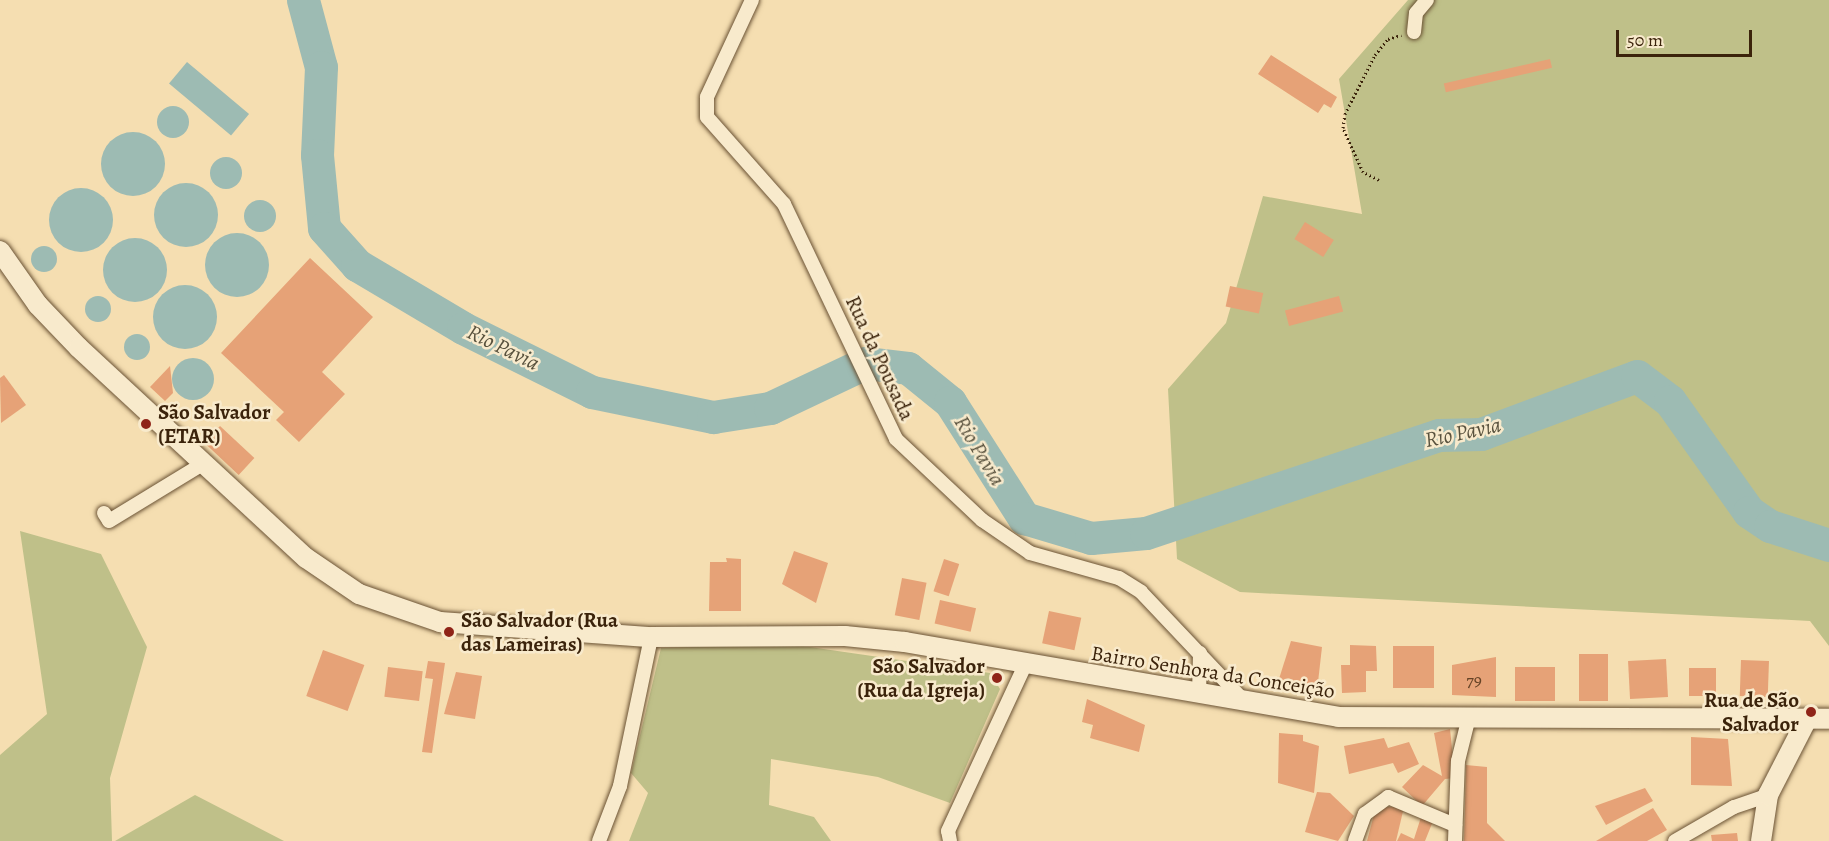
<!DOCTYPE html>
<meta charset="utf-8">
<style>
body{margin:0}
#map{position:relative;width:1829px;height:841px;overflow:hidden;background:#f5deb1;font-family:Alegreya,serif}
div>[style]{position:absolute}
.green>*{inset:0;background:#bfc089}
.water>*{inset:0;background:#9dbbb3;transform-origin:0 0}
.round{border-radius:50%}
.river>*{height:33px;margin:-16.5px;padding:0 16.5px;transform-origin:16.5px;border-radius:16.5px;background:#9dbbb3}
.building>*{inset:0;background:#e6a277;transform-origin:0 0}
.path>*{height:3px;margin-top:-1.5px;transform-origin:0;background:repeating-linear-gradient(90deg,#3b230b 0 1.5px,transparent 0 4.5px)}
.roads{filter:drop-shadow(0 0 2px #6a5234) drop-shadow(0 0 2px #6a5234)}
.street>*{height:14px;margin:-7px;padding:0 7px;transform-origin:7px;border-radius:7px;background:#f8eacc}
.secondary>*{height:20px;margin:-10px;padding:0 10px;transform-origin:10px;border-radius:10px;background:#f8eacc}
.dots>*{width:16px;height:16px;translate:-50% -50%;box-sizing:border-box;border:3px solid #f8eacc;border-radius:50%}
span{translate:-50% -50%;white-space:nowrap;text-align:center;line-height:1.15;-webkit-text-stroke:5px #f8eacc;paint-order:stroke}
.number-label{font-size:18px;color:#664326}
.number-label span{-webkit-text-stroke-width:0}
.street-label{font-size:21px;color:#3b230b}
.poi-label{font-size:21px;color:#3b230b;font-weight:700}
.left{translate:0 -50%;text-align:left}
.right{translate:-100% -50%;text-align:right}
.water-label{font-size:22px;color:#58513d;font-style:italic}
.scale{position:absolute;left:1616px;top:30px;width:136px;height:27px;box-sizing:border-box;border:3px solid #3b230b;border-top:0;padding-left:8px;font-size:18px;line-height:21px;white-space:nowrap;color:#3b230b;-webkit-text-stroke:4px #f8eacc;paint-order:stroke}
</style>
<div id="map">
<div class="green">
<i style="clip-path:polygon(1408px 0,1829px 0,1829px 646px,1810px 621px,1240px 592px,1177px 559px,1168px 389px,1226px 323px,1263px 196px,1362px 214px,1339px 79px)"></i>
<i style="clip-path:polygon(20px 531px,101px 554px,147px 647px,110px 778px,112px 841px,0 841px,0 755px,47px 714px)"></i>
<i style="clip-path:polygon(789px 644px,990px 673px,1000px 689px,950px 803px,878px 777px,771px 759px,769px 805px,814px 817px,831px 841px,629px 841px,648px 793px,631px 773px,661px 648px)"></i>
<i style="clip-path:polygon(195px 795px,284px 841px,115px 841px)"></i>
</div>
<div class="water">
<i style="left:187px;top:62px;width:81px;height:28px;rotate:40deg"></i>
<i class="round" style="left:157px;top:106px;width:32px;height:32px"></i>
<i class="round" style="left:101px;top:132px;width:64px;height:64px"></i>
<i class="round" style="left:210px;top:157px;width:32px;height:32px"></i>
<i class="round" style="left:154px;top:183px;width:64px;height:64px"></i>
<i class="round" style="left:49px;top:188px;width:64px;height:64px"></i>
<i class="round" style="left:244px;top:200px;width:32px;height:32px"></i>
<i class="round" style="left:205px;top:233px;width:64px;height:64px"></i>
<i class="round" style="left:103px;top:238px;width:64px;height:64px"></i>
<i class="round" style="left:31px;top:246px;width:26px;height:26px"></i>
<i class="round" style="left:153px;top:285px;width:64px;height:64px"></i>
<i class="round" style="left:85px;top:296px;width:26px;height:26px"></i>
<i class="round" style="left:124px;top:334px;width:26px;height:26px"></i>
<i class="round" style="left:172px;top:358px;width:42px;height:42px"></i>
</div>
<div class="river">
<i style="left:303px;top:0;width:69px;rotate:75deg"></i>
<i style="left:321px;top:67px;width:88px;rotate:92.6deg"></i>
<i style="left:317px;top:155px;width:73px;rotate:84.5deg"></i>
<i style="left:324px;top:228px;width:50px;rotate:48.3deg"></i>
<i style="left:357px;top:265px;width:123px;rotate:30.7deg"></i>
<i style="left:463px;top:328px;width:144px;rotate:26.4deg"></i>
<i style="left:592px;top:392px;width:124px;rotate:11.7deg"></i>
<i style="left:713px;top:417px;width:58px;rotate:-9deg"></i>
<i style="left:770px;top:408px;width:105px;rotate:-25.3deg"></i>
<i style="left:865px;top:363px;width:43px;rotate:6.6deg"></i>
<i style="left:908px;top:368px;width:54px;rotate:39deg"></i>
<i style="left:950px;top:402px;width:138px;rotate:57.5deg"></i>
<i style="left:1024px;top:518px;width:70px;rotate:16.6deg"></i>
<i style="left:1091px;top:538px;width:55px;rotate:-5.2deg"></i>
<i style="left:1146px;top:533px;width:309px;rotate:-18.5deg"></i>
<i style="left:1439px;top:435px;width:42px;rotate:-1.4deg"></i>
<i style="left:1481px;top:434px;width:166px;rotate:-20.4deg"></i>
<i style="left:1637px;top:376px;width:41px;rotate:37.1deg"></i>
<i style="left:1670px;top:401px;width:136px;rotate:54.6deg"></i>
<i style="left:1749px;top:512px;width:25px;rotate:34deg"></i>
<i style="left:1770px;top:526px;width:62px;rotate:17.9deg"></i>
</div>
<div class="building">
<i style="clip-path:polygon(1271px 55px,1337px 97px,1331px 108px,1324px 104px,1318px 113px,1258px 74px)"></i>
<i style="left:1550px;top:59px;width:9px;height:109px;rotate:77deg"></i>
<i style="left:1305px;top:222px;width:34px;height:20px;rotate:32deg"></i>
<i style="clip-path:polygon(310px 258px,373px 317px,322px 372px,345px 394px,299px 442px,276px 420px,284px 412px,221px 353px)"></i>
<i style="left:1230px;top:286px;width:34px;height:21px;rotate:12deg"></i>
<i style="left:1339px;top:296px;width:16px;height:56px;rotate:75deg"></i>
<i style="clip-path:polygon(170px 366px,173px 393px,165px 401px,150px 387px)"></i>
<i style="clip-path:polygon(4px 375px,26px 405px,1px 423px,0 378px)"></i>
<i style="left:220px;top:426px;width:47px;height:23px;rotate:43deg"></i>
<i style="clip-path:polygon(794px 551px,828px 563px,816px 603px,782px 584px)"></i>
<i style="clip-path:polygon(726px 558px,741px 559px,741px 611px,709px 611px,710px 562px,727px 562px)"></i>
<i style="left:944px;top:559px;width:16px;height:34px;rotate:18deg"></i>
<i style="left:902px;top:578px;width:25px;height:38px;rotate:11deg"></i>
<i style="left:940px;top:600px;width:37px;height:24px;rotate:13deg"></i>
<i style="left:1049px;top:611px;width:33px;height:33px;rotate:12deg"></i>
<i style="clip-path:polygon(1291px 641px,1322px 647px,1317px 691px,1278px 682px)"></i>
<i style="clip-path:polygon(1350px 645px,1376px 646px,1377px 671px,1366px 671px,1366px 692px,1342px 693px,1341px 665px,1350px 665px)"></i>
<i style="left:1393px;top:646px;width:41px;height:42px"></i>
<i style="left:323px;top:650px;width:44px;height:49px;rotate:20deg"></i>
<i style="left:1579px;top:654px;width:29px;height:47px"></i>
<i style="clip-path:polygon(1496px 657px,1496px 697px,1452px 695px,1452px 665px)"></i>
<i style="left:1666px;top:659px;width:38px;height:38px;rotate:87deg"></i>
<i style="left:1741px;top:660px;width:28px;height:36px;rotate:2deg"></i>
<i style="clip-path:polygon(428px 661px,445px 663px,432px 753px,422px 752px,433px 679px,425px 678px)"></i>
<i style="left:388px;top:667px;width:35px;height:30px;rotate:7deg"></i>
<i style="left:1515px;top:667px;width:40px;height:34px"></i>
<i style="left:1689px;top:668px;width:27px;height:28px"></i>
<i style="clip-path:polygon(456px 672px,482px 676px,475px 719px,444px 714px)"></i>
<i style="clip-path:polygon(1087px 699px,1145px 725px,1139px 752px,1090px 738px,1093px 725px,1082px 722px)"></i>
<i style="clip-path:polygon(1450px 729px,1455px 778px,1445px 779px,1422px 806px,1402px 787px,1423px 765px,1442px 776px,1434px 733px)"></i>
<i style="clip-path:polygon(1279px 733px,1303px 735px,1303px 741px,1319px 746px,1314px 793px,1278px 783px)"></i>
<i style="clip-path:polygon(1691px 737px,1728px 739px,1732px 786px,1691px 785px)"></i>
<i style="clip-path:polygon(1384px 738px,1388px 748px,1409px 742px,1419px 764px,1398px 773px,1393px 763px,1349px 774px,1344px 746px)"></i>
<i style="clip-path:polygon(1466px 765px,1487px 767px,1487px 823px,1505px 841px,1464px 841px)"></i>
<i style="clip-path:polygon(1645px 788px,1653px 801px,1606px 825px,1595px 806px)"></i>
<i style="clip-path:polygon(1317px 792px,1330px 793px,1354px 816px,1338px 841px,1305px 832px)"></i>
<i style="clip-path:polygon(1376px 807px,1404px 807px,1396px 841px,1367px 841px)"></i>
<i style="clip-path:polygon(1653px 808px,1667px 830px,1647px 841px,1596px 841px)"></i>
<i style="clip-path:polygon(1422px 814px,1433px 821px,1425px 841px,1397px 841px,1401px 833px,1414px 839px)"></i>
<i style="clip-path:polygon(1737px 833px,1738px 841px,1712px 841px,1711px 835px)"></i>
</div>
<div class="path">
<i style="left:1379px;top:180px;width:18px;rotate:-153deg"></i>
<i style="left:1363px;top:172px;width:48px;rotate:-114.4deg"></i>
<i style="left:1343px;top:128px;width:14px;rotate:-82deg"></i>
<i style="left:1345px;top:114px;width:66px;rotate:-63deg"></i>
<i style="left:1375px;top:55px;width:21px;rotate:-51deg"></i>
<i style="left:1388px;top:39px;width:14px;rotate:-17deg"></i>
</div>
<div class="roads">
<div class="street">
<i style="left:752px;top:0;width:107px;rotate:114.9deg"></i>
<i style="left:707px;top:97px;width:20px;rotate:90deg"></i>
<i style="left:707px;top:117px;width:116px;rotate:48.5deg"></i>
<i style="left:784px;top:204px;width:260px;rotate:64.5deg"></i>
<i style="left:896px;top:439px;width:118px;rotate:43.3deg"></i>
<i style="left:982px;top:520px;width:58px;rotate:34.5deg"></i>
<i style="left:1030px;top:553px;width:92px;rotate:15.7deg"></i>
<i style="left:1119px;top:578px;width:26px;rotate:32deg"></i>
<i style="left:1141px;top:592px;width:150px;rotate:46.6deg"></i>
<i style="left:1414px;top:32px;width:19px;rotate:-84deg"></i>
<i style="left:1416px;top:13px;width:17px;rotate:-50deg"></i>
<i style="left:104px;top:513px;width:9px;rotate:58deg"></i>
<i style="left:109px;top:521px;width:111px;rotate:-31.4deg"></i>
<i style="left:1199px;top:695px;width:42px;rotate:-88.6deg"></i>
<i style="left:599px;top:841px;width:59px;rotate:-69.1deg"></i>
<i style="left:620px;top:786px;width:152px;rotate:-78.2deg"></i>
<i style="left:950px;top:841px;width:10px;rotate:-101deg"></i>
<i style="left:948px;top:831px;width:183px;rotate:-65.1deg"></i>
<i style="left:1355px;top:841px;width:29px;rotate:-70deg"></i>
<i style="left:1365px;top:814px;width:29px;rotate:-36deg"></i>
<i style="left:1388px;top:797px;width:73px;rotate:22.7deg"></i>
<i style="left:1455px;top:841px;width:80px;rotate:-87.9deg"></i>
<i style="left:1458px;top:761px;width:45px;rotate:-76deg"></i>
<i style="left:1675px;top:841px;width:68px;rotate:-30deg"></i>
<i style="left:1734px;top:807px;width:36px;rotate:-19deg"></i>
</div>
<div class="secondary">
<i style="left:0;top:251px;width:66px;rotate:54.9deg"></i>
<i style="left:38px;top:305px;width:59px;rotate:46.4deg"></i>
<i style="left:79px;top:348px;width:309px;rotate:42.8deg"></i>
<i style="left:306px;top:558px;width:64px;rotate:34.2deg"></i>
<i style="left:359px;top:594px;width:86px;rotate:19.1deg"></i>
<i style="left:440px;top:622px;width:212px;rotate:4.1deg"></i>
<i style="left:651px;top:637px;width:194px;rotate:-0.3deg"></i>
<i style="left:845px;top:636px;width:60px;rotate:5.7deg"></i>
<i style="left:905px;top:642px;width:439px;rotate:9.8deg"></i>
<i style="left:1338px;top:717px;width:491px;rotate:0.2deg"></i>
<i style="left:1761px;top:841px;width:47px;rotate:-81.3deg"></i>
<i style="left:1768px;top:795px;width:85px;rotate:-62.8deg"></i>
</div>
</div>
<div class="dots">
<i style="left:146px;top:424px;background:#8f2418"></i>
<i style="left:449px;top:632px;background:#8f2418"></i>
<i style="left:997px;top:678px;background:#8f2418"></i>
<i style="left:1811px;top:712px;background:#8f2418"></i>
</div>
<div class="number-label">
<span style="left:1474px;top:680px">79</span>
</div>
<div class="street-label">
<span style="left:880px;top:358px;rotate:65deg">Rua da Pousada</span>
<span style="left:1213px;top:672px;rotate:9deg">Bairro Senhora da Conceição</span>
</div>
<div class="poi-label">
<span class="left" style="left:158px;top:424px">São Salvador<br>(ETAR)</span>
<span class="left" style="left:461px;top:632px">São Salvador (Rua<br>das Lameiras)</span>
<span class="right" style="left:985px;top:678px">São Salvador<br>(Rua da Igreja)</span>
<span class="right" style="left:1799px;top:712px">Rua de São<br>Salvador</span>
</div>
<div class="water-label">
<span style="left:503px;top:348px;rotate:26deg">Rio Pavia</span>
<span style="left:1463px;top:433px;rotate:-12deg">Rio Pavia</span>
<span style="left:979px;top:451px;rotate:59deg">Rio Pavia</span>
</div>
<div class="scale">50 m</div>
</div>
